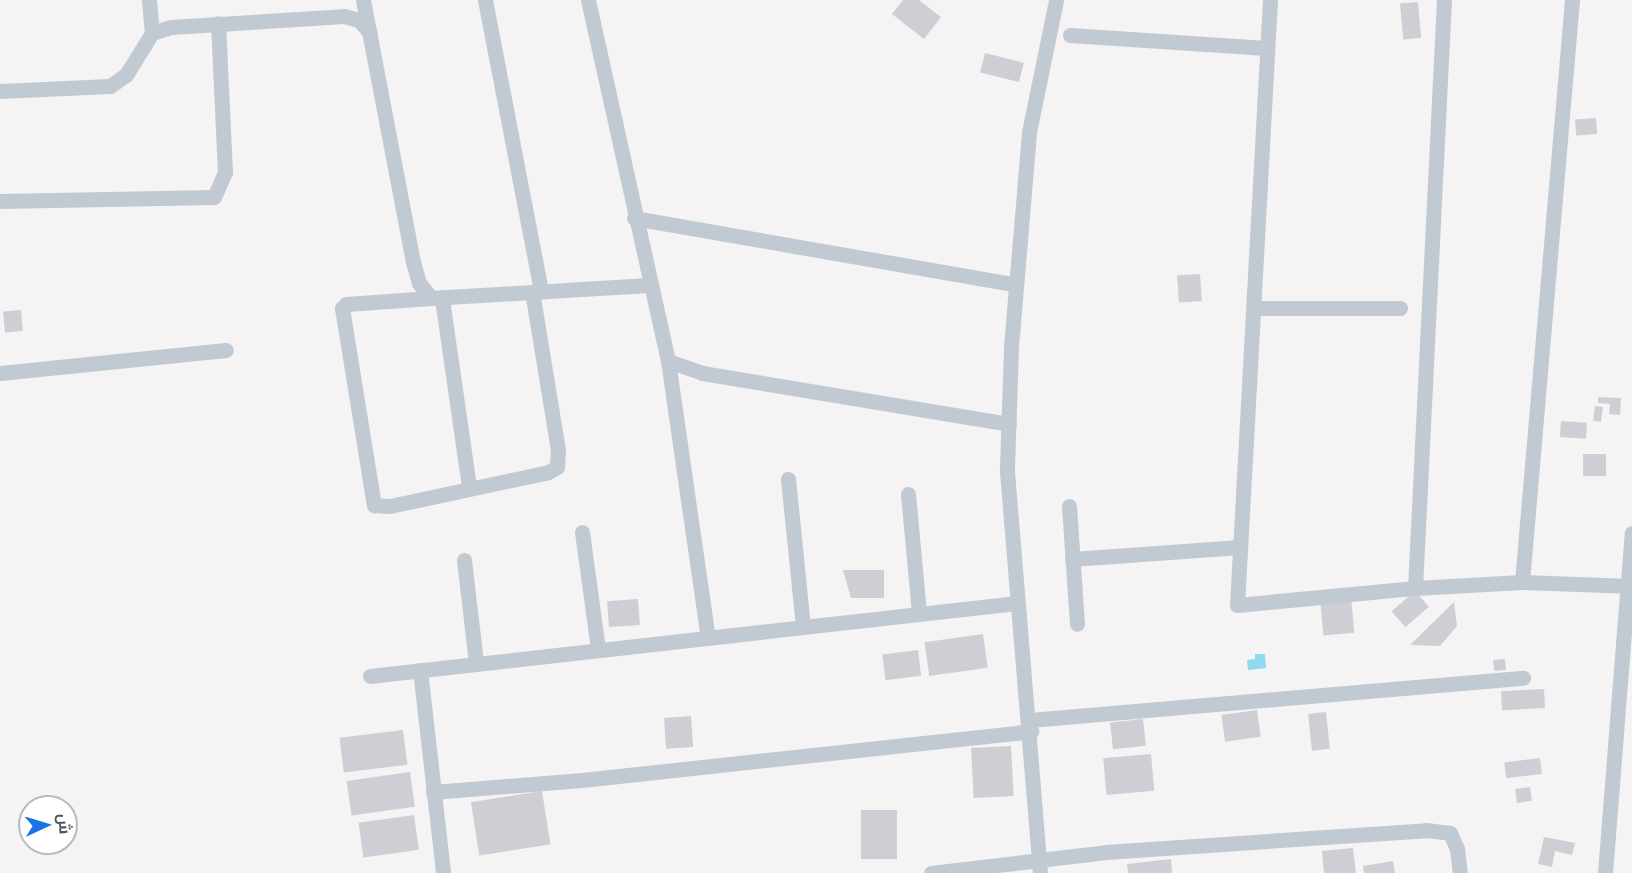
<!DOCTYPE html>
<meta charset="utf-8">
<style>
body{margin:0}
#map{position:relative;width:1632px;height:873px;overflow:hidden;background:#f5f3f3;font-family:Poppins,Cairo,sans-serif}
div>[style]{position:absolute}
.water>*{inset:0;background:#90daee}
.building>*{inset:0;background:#cdcfd5;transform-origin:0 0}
.minor>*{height:15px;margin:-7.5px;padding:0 7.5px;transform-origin:7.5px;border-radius:7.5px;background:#c1cad2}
span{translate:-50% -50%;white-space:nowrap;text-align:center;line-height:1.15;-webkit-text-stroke:4.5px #fff;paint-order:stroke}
.north{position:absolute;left:18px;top:795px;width:60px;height:60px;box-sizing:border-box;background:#fff;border:2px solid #b7bbc0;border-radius:50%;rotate:86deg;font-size:16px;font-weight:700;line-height:24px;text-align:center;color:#4a5661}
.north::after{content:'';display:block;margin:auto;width:21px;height:27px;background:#1a73e8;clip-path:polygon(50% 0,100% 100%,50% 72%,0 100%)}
</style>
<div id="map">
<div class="water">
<i style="clip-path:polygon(1255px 654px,1265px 654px,1266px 668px,1248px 670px,1247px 660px,1255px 659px)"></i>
</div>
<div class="building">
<i style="clip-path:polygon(903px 0,919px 0,941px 17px,924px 39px,892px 14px)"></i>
<i style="left:1418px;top:2px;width:36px;height:18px;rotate:85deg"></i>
<i style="left:985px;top:53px;width:40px;height:20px;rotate:14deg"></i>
<i style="left:1596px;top:118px;width:16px;height:21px;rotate:86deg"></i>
<i style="left:1200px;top:274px;width:27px;height:23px;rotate:86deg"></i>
<i style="left:21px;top:310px;width:21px;height:18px;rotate:85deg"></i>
<i style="clip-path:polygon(1598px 397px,1621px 398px,1620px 415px,1609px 414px,1610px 404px,1598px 403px)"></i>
<i style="left:1595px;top:406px;width:8px;height:15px;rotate:7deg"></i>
<i style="left:1561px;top:421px;width:26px;height:16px;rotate:4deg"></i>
<i style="left:1583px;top:454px;width:23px;height:22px"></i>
<i style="clip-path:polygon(843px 570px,884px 570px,884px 598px,851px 598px)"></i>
<i style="left:1415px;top:591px;width:21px;height:31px;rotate:49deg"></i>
<i style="left:1351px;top:596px;width:37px;height:31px;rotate:85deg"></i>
<i style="left:638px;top:599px;width:26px;height:31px;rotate:86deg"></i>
<i style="clip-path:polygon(1454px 602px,1457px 626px,1440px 646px,1410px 645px)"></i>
<i style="left:983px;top:634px;width:34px;height:59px;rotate:82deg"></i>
<i style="left:918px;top:650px;width:26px;height:36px;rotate:83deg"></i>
<i style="left:1505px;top:659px;width:11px;height:12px;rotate:85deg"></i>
<i style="left:1544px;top:689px;width:19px;height:43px;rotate:87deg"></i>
<i style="left:1257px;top:710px;width:27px;height:36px;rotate:82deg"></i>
<i style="left:1326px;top:712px;width:37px;height:18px;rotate:84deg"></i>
<i style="left:691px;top:716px;width:31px;height:27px;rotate:86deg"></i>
<i style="left:1143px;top:719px;width:27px;height:33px;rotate:84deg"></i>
<i style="left:403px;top:730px;width:35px;height:64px;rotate:83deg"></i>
<i style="left:1011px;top:746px;width:50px;height:40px;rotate:87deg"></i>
<i style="left:1151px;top:754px;width:37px;height:48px;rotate:85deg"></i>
<i style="left:1540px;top:758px;width:16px;height:36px;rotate:83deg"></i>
<i style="left:410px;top:772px;width:35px;height:64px;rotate:82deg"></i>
<i style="left:1530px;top:787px;width:14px;height:15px;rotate:82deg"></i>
<i style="left:542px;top:791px;width:54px;height:72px;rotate:81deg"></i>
<i style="left:861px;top:810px;width:36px;height:49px"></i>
<i style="left:414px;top:815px;width:35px;height:56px;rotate:82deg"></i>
<i style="clip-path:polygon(1544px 837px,1575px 843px,1572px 855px,1555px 851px,1552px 867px,1538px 864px)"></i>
<i style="clip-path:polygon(1353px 848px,1356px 873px,1324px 873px,1322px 851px)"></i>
<i style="clip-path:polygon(1171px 859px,1172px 873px,1128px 873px,1127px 864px)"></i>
<i style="clip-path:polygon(1393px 861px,1395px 873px,1364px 873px,1363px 866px)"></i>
</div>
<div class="minor">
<i style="left:149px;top:0;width:33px;rotate:85deg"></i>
<i style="left:363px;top:0;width:267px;rotate:79.2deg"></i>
<i style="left:413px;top:262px;width:22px;rotate:74deg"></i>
<i style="left:419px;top:283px;width:19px;rotate:51deg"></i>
<i style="left:431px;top:298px;width:218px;rotate:-3.4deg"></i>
<i style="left:485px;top:0;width:296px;rotate:79.1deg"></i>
<i style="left:588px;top:0;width:370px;rotate:77.5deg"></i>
<i style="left:668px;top:361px;width:36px;rotate:19deg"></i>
<i style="left:702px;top:373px;width:311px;rotate:9.4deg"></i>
<i style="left:1270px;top:0;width:606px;rotate:93.12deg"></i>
<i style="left:1237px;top:605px;width:179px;rotate:-5.5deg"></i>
<i style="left:1415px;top:588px;width:107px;rotate:-3.2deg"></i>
<i style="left:1522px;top:582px;width:110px;rotate:2.1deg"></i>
<i style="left:1070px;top:35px;width:197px;rotate:3.8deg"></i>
<i style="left:0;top:91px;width:110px;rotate:-2.6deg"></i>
<i style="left:110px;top:86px;width:19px;rotate:-35deg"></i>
<i style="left:126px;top:75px;width:49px;rotate:-58.2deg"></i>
<i style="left:152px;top:33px;width:20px;rotate:-18deg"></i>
<i style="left:171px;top:27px;width:173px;rotate:-3.6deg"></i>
<i style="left:344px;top:16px;width:16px;rotate:15deg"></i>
<i style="left:359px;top:20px;width:17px;rotate:50deg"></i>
<i style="left:0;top:201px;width:214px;rotate:-1.1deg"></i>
<i style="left:214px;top:197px;width:27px;rotate:-66deg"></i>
<i style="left:225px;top:172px;width:149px;rotate:-92.7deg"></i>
<i style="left:634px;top:218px;width:388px;rotate:9.9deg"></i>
<i style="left:431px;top:298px;width:85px;rotate:176deg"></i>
<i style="left:346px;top:304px;width:6px;rotate:135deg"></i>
<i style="left:342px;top:308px;width:200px;rotate:80.8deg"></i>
<i style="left:374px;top:505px;width:16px;rotate:4deg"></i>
<i style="left:390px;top:506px;width:162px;rotate:-12.1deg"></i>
<i style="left:548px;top:472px;width:10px;rotate:-29deg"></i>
<i style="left:557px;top:467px;width:17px;rotate:-87deg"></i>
<i style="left:558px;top:450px;width:160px;rotate:-99.3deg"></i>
<i style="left:442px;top:299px;width:190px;rotate:81.8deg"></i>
<i style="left:1255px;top:308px;width:145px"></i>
<i style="left:668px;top:361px;width:279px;rotate:81.8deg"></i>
<i style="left:0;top:373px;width:227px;rotate:-5.8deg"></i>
<i style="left:788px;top:479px;width:148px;rotate:84.2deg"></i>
<i style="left:908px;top:494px;width:120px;rotate:84.7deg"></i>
<i style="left:1069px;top:506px;width:118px;rotate:86.1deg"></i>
<i style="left:582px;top:532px;width:118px;rotate:82.2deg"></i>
<i style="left:1072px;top:559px;width:168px;rotate:-4.1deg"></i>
<i style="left:464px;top:560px;width:103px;rotate:83.3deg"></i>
<i style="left:1522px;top:582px;width:584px;rotate:-85.09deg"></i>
<i style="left:1415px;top:588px;width:589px;rotate:-87.18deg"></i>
<i style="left:420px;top:670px;width:204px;rotate:83.5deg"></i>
<i style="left:370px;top:676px;width:651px;rotate:-6.44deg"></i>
<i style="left:1030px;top:720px;width:495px;rotate:-4.9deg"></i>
<i style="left:433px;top:792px;width:149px;rotate:-4.6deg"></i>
<i style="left:582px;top:780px;width:452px;rotate:-6.2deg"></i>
<i style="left:931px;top:873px;width:176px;rotate:-6.8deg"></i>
<i style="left:1106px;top:852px;width:321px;rotate:-3.9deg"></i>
<i style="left:1426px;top:830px;width:24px;rotate:7deg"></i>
<i style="left:1450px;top:833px;width:17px;rotate:66deg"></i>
<i style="left:1457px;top:849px;width:24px;rotate:83deg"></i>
<i style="left:1040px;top:873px;width:406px;rotate:-94.7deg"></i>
<i style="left:1007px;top:468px;width:121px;rotate:-88.1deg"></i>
<i style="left:1011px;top:347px;width:216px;rotate:-85.2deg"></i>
<i style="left:1029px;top:132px;width:135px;rotate:-78.4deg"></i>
<i style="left:1605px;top:873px;width:341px;rotate:-85.5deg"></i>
</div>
<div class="north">ش</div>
</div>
